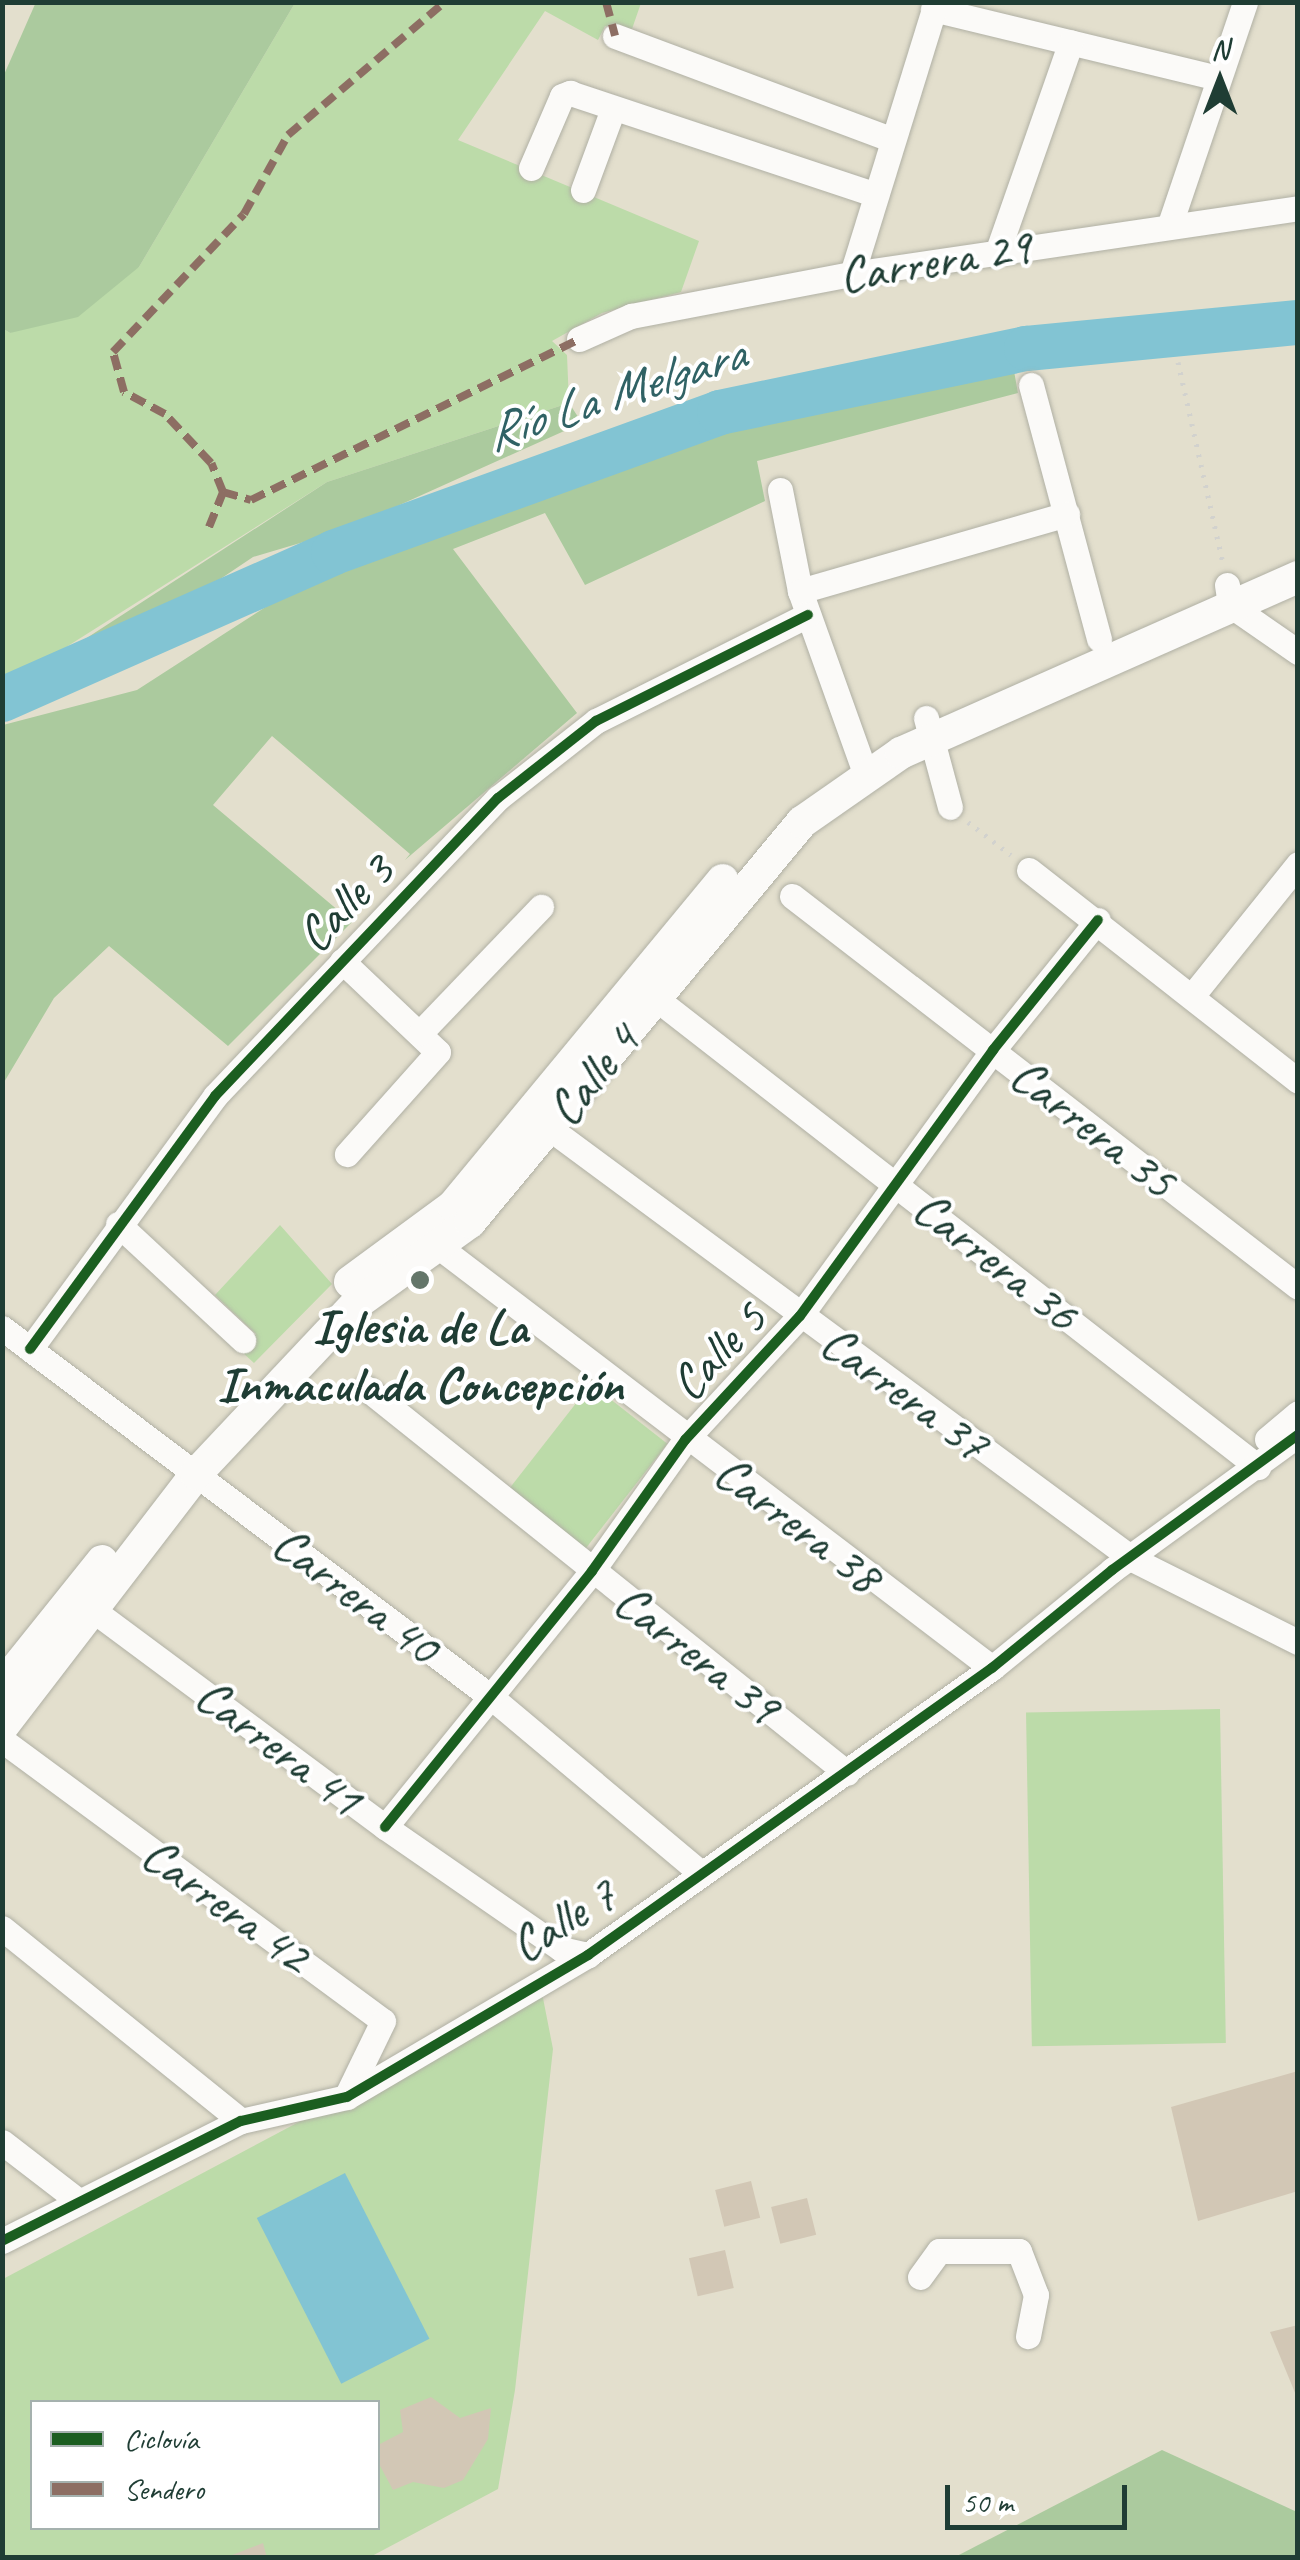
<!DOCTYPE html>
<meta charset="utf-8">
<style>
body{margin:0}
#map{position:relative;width:1300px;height:2560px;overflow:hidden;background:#e3dfcd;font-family:Caveat,sans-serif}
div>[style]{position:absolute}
.green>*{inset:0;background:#bcdba9;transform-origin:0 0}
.forest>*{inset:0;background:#abca9e}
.water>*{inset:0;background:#82c4d3;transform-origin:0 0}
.river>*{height:45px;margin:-22.5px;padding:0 22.5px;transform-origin:22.5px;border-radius:22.5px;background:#82c4d3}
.building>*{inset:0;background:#d2c7b5;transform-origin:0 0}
.path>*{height:5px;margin-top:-2.5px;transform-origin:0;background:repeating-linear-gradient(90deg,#d2d2ce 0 2.5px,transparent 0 10.5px)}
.roads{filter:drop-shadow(0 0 2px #b0b0a4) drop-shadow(0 0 2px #b0b0a4)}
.minor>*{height:25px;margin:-12.5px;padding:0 12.5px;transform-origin:12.5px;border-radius:12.5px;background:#fbfaf8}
.major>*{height:32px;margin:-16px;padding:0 16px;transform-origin:16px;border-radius:16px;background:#fbfaf8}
.quiet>*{height:8px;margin-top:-4px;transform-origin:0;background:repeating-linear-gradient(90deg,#8d6e63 0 15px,transparent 0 23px)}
.cycleway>*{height:10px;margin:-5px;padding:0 5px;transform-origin:5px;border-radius:5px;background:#1b5e20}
.dots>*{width:28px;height:28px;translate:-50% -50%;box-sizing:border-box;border:5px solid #fff;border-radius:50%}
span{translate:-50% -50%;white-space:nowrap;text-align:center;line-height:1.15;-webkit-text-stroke:8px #fff;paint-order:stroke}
.street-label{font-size:50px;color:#1f3d34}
.poi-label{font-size:50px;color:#1f3d34;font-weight:700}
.water-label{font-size:52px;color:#306265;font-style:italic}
.frame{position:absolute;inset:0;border:5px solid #1f3d34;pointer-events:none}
.legend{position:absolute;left:30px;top:2400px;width:350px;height:130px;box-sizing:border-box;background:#fff;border:2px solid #a5b1ae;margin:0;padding:12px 18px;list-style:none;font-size:30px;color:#1f3d34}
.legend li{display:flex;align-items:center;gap:20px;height:50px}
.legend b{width:50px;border:2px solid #a5b1ae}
.north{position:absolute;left:1170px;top:30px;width:100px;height:100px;-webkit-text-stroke:8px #fff;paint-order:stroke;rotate:0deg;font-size:28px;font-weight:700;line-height:40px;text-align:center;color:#1f3d34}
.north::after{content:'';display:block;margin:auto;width:35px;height:45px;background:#1f3d34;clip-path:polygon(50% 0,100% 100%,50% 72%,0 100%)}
.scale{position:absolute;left:945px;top:2485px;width:182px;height:45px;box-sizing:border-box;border:5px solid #1f3d34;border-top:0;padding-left:12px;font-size:30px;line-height:35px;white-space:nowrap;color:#1f3d34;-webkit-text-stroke:8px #fff;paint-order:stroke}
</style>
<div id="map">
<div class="green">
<i style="clip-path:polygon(295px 3px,641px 3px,632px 29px,605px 26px,598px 40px,545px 11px,458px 140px,699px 241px,681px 292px,602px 313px,552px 341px,567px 355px,569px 403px,327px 482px,3px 687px,2px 328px,10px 333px,139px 267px)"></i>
<i style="clip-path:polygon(280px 1225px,332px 1284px,254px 1363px,242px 1352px,256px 1334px,215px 1295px)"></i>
<i style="left:591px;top:1384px;width:97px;height:137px;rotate:38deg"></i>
<i style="left:1220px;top:1709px;width:334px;height:194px;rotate:89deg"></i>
<i style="clip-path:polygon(evenodd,542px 1993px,553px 2049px,515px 2390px,498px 2489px,370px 2557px,3px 2558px,3px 2279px,542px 1993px,32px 2402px,378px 2402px,378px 2528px,32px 2528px,32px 2402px)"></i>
</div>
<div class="forest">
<i style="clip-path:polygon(36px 2px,295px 3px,139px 267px,78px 317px,10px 333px,2px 328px,3px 77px)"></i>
<i style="clip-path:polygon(1012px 360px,1018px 393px,757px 461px,765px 501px,585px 585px,545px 513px,453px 549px,577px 713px,405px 860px,410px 854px,272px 736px,213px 805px,352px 922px,228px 1046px,109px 946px,54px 998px,3px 1084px,3px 725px,137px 690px,317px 574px,714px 422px)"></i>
<i style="clip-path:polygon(569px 403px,582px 423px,344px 530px,253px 557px,192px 598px,79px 643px,327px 482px)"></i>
<i style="clip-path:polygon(1162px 2450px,1297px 2512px,1297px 2557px,955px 2557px)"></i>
</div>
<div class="water">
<i style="left:345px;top:2173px;width:186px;height:99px;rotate:63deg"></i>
</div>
<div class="river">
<i style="left:2px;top:699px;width:362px;rotate:-23.9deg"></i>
<i style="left:333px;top:552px;width:411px;rotate:-19.9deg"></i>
<i style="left:719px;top:412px;width:314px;rotate:-11.8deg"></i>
<i style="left:1026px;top:348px;width:273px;rotate:-5.5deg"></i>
</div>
<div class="building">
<i style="clip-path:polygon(1298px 2071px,1298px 2191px,1198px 2221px,1171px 2107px)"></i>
<i style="left:751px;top:2181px;width:38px;height:37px;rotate:76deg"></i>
<i style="left:807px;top:2198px;width:38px;height:37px;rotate:76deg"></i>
<i style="left:725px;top:2250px;width:39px;height:37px;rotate:77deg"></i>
<i style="clip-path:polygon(1298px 2325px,1298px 2400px,1270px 2332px)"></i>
<i style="clip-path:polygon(431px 2397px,460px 2418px,491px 2408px,488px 2439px,463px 2480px,444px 2488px,413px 2482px,393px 2490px,378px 2462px,378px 2445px,403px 2432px,400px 2410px)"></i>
<i style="clip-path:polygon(263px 2543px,267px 2558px,227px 2558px,227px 2557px)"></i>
</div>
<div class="path">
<i style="left:1178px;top:362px;width:206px;rotate:77.4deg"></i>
<i style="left:968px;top:822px;width:54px;rotate:37.5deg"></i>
</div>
<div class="roads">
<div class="minor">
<i style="left:933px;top:9px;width:293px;rotate:13.6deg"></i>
<i style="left:615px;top:36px;width:295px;rotate:20.5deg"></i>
<i style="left:531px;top:168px;width:78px;rotate:-66.7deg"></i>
<i style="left:562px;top:96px;width:9px;rotate:-21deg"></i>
<i style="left:570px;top:93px;width:320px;rotate:18.4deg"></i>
<i style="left:583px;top:190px;width:86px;rotate:-69.7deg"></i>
<i style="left:1170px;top:224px;width:234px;rotate:-71.3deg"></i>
<i style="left:998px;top:250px;width:220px;rotate:-70.7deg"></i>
<i style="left:852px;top:274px;width:285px;rotate:-72.8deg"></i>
<i style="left:579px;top:339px;width:57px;rotate:-23.9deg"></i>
<i style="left:631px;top:316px;width:225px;rotate:-10.8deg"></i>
<i style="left:852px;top:274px;width:451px;rotate:-8.4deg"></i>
<i style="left:1031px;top:385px;width:263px;rotate:75deg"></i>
<i style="left:780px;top:490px;width:103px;rotate:78.8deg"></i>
<i style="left:800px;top:591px;width:193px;rotate:70.3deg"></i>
<i style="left:1227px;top:585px;width:20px;rotate:81deg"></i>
<i style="left:1230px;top:605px;width:83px;rotate:34.7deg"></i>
<i style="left:800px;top:591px;width:278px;rotate:-16.1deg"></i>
<i style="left:926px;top:718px;width:92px;rotate:74.9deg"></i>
<i style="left:1029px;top:870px;width:342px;rotate:38.1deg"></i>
<i style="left:792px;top:896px;width:639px;rotate:37.69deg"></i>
<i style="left:342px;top:961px;width:132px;rotate:43.5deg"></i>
<i style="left:438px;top:1052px;width:137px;rotate:131.7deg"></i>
<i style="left:641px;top:987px;width:782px;rotate:37.88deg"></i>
<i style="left:1192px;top:996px;width:169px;rotate:-51.2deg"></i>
<i style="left:420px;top:1033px;width:175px;rotate:-46.2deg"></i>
<i style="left:537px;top:1119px;width:742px;rotate:36.45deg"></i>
<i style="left:1134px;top:1560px;width:183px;rotate:26.6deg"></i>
<i style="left:118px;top:1224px;width:171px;rotate:42.9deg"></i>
<i style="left:426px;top:1237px;width:711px;rotate:37.29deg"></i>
<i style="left:2px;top:1328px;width:613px;rotate:37.04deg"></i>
<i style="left:491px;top:1697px;width:274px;rotate:40deg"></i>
<i style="left:30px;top:1349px;width:313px;rotate:-53.8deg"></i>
<i style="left:215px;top:1096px;width:411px;rotate:-46.5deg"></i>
<i style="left:498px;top:798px;width:125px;rotate:-38.2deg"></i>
<i style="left:596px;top:721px;width:237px;rotate:-26.6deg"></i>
<i style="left:366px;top:1388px;width:616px;rotate:38.67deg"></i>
<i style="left:1267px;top:1439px;width:40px;rotate:-40deg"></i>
<i style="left:78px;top:1599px;width:382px;rotate:36.6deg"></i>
<i style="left:385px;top:1827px;width:214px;rotate:34.7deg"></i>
<i style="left:561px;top:1949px;width:28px;rotate:13deg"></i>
<i style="left:2px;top:1740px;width:473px;rotate:36.4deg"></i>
<i style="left:383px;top:2021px;width:82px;rotate:115.9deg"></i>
<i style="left:385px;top:1827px;width:329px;rotate:-51deg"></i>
<i style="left:592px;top:1571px;width:161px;rotate:-54.6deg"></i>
<i style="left:685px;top:1440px;width:169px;rotate:-47.2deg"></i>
<i style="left:800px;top:1316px;width:329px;rotate:-54deg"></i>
<i style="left:993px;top:1050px;width:167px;rotate:-51.1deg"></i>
<i style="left:2px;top:1928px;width:307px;rotate:38.9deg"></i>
<i style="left:2px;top:2142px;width:98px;rotate:37.6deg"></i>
<i style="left:2px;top:2241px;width:267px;rotate:-26.7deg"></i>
<i style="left:241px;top:2121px;width:109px;rotate:-12.8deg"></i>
<i style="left:347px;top:2097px;width:280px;rotate:-30.5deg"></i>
<i style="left:588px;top:1955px;width:496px;rotate:-35.4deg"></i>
<i style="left:992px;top:1668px;width:155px;rotate:-39.2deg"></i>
<i style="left:1112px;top:1570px;width:230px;rotate:-36deg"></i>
<i style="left:920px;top:2277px;width:32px;rotate:-54deg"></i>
<i style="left:939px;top:2251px;width:80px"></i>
<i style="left:1019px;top:2251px;width:47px;rotate:68.9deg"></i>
<i style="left:1036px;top:2295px;width:42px;rotate:101deg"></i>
</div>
<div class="major">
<i style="left:350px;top:1282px;width:128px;rotate:-36.4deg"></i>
<i style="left:453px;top:1206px;width:423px;rotate:-50.4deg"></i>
<i style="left:2px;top:1686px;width:160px;rotate:-51.3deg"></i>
<i style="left:2px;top:1727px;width:319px;rotate:-52.5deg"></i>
<i style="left:196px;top:1474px;width:233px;rotate:-46.7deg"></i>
<i style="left:356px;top:1304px;width:140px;rotate:-35.7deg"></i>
<i style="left:470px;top:1222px;width:520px;rotate:-50.31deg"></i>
<i style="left:802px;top:822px;width:121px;rotate:-34.9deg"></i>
<i style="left:901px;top:753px;width:434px;rotate:-23.9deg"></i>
</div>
</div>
<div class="quiet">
<i style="left:606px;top:2px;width:35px;rotate:75deg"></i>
<i style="left:223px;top:492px;width:29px;rotate:16deg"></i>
<i style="left:251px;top:500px;width:365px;rotate:-26.1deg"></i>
<i style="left:209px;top:527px;width:38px;rotate:-68deg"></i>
<i style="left:223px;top:492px;width:31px;rotate:-112deg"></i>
<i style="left:211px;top:463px;width:67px;rotate:-133.2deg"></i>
<i style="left:165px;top:414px;width:47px;rotate:-151.8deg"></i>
<i style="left:124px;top:392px;width:41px;rotate:-105.4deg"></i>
<i style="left:113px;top:352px;width:190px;rotate:-46.5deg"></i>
<i style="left:244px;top:214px;width:90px;rotate:-60.9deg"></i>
<i style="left:288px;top:135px;width:206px;rotate:-40.3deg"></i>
</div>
<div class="cycleway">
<i style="left:30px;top:1349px;width:313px;rotate:-53.8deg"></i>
<i style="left:215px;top:1096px;width:411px;rotate:-46.5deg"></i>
<i style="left:498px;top:798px;width:125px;rotate:-38.2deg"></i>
<i style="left:596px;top:721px;width:237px;rotate:-26.6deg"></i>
<i style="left:385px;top:1827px;width:329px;rotate:-51deg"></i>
<i style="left:592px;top:1571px;width:161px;rotate:-54.6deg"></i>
<i style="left:685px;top:1440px;width:169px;rotate:-47.2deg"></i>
<i style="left:800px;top:1316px;width:329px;rotate:-54deg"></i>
<i style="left:993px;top:1050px;width:167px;rotate:-51.1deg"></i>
<i style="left:2px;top:2241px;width:267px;rotate:-26.7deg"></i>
<i style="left:241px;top:2121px;width:109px;rotate:-12.8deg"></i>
<i style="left:347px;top:2097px;width:280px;rotate:-30.5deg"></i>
<i style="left:588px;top:1955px;width:496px;rotate:-35.4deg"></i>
<i style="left:992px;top:1668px;width:155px;rotate:-39.2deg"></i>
<i style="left:1112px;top:1570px;width:230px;rotate:-36deg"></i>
</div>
<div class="dots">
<i style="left:420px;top:1280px;background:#64766a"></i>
</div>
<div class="street-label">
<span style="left:935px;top:261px;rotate:-9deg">Carrera 29</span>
<span style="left:345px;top:903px;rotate:-46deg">Calle 3</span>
<span style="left:593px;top:1075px;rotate:-51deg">Calle 4</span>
<span style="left:1093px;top:1128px;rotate:38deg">Carrera 35</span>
<span style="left:996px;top:1261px;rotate:38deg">Carrera 36</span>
<span style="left:718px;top:1351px;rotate:-47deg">Calle 5</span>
<span style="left:905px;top:1393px;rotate:36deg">Carrera 37</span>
<span style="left:798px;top:1524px;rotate:37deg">Carrera 38</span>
<span style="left:356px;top:1595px;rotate:37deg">Carrera 40</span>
<span style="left:697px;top:1654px;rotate:38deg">Carrera 39</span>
<span style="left:279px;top:1747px;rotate:37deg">Carrera 41</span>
<span style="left:226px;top:1905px;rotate:36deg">Carrera 42</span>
<span style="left:563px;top:1920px;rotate:-32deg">Calle 7</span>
</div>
<div class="poi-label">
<span style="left:420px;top:1355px">Iglesia de La<br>Inmaculada Concepción</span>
</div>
<div class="water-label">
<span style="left:615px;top:394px;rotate:-18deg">Río La Melgara</span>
</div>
<div class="frame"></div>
<ul class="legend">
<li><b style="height:12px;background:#1b5e20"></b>Ciclovía</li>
<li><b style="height:12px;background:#8d6e63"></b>Sendero</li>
</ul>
<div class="north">N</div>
<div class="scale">50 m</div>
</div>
